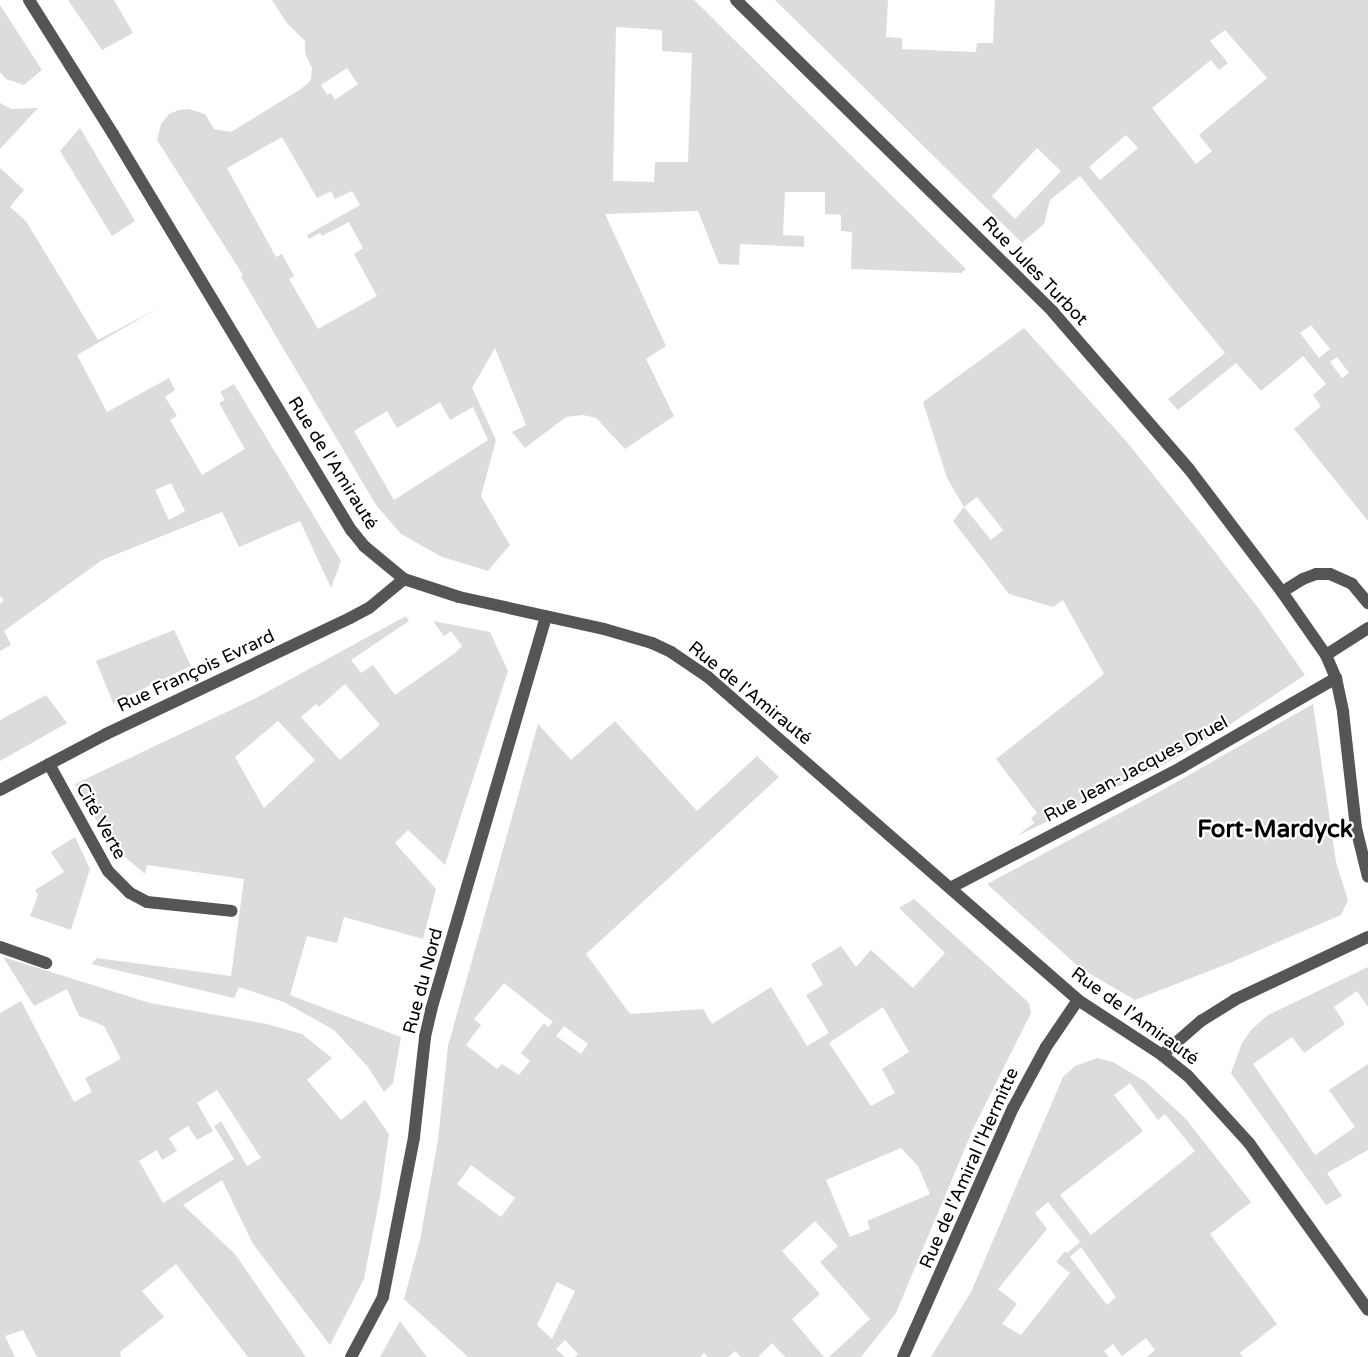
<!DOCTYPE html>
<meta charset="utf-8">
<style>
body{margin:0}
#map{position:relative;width:1368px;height:1357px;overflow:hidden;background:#fff;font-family:"Varela Round",sans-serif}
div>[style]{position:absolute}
.green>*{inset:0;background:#dcdcdc}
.lane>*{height:12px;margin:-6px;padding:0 6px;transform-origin:6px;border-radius:6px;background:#555}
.street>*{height:12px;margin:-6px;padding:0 6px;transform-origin:6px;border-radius:6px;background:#555}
span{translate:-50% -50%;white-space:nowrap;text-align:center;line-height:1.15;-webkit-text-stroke:4.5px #fff;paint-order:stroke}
.street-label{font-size:18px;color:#000}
.district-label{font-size:24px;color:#000;font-weight:700}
</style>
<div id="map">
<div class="green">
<i style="clip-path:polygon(68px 0,114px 0,133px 33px,102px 50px)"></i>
<i style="clip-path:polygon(evenodd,272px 0,694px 0,966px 269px,961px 273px,851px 269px,852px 232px,841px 231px,841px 215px,825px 214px,825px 192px,785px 192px,783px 235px,804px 236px,804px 247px,740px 244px,739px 265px,719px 264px,698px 211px,605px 214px,666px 346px,646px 359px,674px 416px,625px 449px,596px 418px,583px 415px,566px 417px,525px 448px,512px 432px,526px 425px,495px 348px,472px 388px,496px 440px,481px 496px,510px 545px,488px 571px,442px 557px,401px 534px,376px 505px,241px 277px,243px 275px,157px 140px,161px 124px,169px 114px,179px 110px,189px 109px,205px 114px,214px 129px,231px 132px,301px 89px,311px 80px,312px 68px,305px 53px,305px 41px,286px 22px,272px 0,616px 27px,662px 30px,662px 51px,692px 53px,688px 162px,655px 162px,654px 182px,613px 181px,616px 27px,272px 0,347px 68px,358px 84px,335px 100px,331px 93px,327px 95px,321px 85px,347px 68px,272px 0,282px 137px,317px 198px,331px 191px,335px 199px,352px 191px,360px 205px,307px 235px,309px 239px,320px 233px,322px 236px,349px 222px,363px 248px,354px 254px,377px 296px,318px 329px,289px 279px,294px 276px,282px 254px,276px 257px,227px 168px,282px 137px,272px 0,440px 402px,450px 420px,473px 407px,488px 440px,394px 500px,354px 431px,387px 411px,397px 428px,440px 402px)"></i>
<i style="clip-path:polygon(evenodd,775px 0,888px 0,886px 37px,902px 38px,902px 49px,976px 52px,977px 43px,993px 43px,995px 0,1368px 0,1368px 521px,1294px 429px,1321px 406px,1313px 395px,1326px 384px,1303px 356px,1261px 391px,1236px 363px,1178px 410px,1168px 399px,1225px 353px,1080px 176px,1050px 200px,1044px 224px,1022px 243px,775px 0,1225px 30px,1267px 78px,1199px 135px,1212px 151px,1196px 164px,1152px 108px,1211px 60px,1219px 70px,1228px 63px,1210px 41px,1225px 30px,775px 0,1126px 135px,1138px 148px,1100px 180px,1089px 167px,1126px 135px,775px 0,1037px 148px,1061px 171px,1015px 219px,992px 196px,1037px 148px,775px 0,1311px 325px,1330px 349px,1319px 358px,1300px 333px,1311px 325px,775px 0,1337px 357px,1349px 373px,1342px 378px,1330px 362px,1337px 357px)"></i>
<i style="clip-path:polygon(0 5px,42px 70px,24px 85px,6px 79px,0 72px)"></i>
<i style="clip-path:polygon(0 103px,11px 109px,38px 108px,0 149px)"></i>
<i style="clip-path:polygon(80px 128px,135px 221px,112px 236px,60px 151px)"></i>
<i style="clip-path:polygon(evenodd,0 168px,24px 190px,10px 207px,26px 221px,98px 340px,162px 306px,77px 355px,107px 412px,169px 378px,175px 390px,165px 397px,177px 416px,170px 420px,202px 475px,245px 449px,219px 403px,225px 400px,220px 392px,234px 384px,341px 561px,331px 588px,300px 521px,239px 547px,222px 512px,102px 560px,4px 631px,11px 645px,0 651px,0 604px,4px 600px,0 596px,0 168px,171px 483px,185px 511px,169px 520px,155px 490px,171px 483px)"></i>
<i style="clip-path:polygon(evenodd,1024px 328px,1126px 441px,1201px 534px,1259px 609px,1305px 675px,1197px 746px,1159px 767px,1017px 836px,1034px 823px,1031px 818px,1037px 813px,996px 759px,1104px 674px,1063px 600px,1053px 607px,1009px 594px,953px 521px,964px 507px,947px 478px,923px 402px,1024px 328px,977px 497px,1003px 530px,991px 540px,964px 507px,977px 497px)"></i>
<i style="clip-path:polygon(evenodd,406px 616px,409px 621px,351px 660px,361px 673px,373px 665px,395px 695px,455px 653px,462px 646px,451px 631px,444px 636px,433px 621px,490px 632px,508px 671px,445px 865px,408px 830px,395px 843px,436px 889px,423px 939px,344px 917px,337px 943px,307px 936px,290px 995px,401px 1037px,393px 1083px,384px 1092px,368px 1067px,334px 1030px,284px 1002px,239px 987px,234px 998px,91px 964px,97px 958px,231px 976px,244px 879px,147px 865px,145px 874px,111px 845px,75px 784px,256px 698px,406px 616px,345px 684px,380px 725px,340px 760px,301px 717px,316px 704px,319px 707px,345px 684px,406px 616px,278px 721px,315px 760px,264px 808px,235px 757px,278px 721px)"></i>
<i style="clip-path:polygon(174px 630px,191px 666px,113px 703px,96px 661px)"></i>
<i style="clip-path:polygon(46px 695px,67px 723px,0 761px,0 720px)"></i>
<i style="clip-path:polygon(1313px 704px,1336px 862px,1348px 900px,1341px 915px,1232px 962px,1135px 1000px,1080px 968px,987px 884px,1159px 792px)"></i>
<i style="clip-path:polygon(evenodd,615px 721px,697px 811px,757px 756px,779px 777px,586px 954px,630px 1014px,703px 1009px,712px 1024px,771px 987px,807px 1046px,829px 1033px,806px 995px,823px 985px,811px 964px,841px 946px,856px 967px,871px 950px,913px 988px,945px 953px,899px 908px,914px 899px,1029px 1003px,1031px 1013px,973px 1129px,896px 1313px,861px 1357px,829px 1357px,870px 1319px,820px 1262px,838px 1246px,815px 1221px,782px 1251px,820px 1294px,792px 1319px,824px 1357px,785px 1357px,772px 1343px,758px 1357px,741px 1357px,735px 1351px,728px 1357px,708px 1357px,704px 1353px,700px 1357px,575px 1357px,578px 1354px,565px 1340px,556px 1349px,565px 1357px,468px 1357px,404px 1299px,420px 1240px,438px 1140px,448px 1046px,538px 724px,571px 760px,615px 721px,504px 983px,553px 1022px,548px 1027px,544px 1023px,521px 1053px,530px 1061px,519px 1075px,502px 1064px,497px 1069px,466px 1045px,481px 1025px,474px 1019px,504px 983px,615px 721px,883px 1007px,909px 1052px,882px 1069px,895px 1093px,871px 1106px,829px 1043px,883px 1007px,615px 721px,564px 1026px,588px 1044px,581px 1054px,556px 1036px,564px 1026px,615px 721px,901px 1148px,918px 1166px,930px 1194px,867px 1221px,870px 1229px,850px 1237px,826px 1180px,901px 1148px,615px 721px,471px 1165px,515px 1198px,501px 1217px,457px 1184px,471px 1165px,615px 721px,557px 1282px,575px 1291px,552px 1339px,537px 1325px,557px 1282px)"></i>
<i style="clip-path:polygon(75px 837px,90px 869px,71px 930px,30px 916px,38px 895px,35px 890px,64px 872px,51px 852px)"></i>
<i style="clip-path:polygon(evenodd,3px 957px,150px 1003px,267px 1024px,302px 1034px,332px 1058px,307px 1080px,341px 1120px,365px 1100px,389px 1134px,380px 1196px,364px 1279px,330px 1345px,253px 1244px,222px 1180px,183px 1205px,235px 1254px,306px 1357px,248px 1357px,176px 1264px,142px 1291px,164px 1317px,120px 1352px,121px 1357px,37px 1357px,23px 1330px,5px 1336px,15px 1357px,0 1357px,0 1013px,21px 1001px,74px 1102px,92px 1092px,85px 1078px,121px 1059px,104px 1026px,79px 1016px,67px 989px,34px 1006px,3px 957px,217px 1090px,261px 1158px,247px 1166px,221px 1121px,214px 1126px,234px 1159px,163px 1203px,139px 1161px,157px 1150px,162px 1160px,177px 1151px,169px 1138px,188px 1126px,197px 1140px,213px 1131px,197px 1103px,217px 1090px)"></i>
<i style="clip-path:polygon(1368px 967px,1368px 1007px,1357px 991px,1334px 1007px,1345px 1024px,1304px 1053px,1292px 1037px,1253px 1064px,1315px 1155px,1355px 1127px,1329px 1090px,1368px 1064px,1368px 1150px,1327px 1173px,1342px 1196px,1326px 1205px,1231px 1073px,1242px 1043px,1252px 1029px,1268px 1015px)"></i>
<i style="clip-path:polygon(evenodd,1097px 1058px,1113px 1062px,1146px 1082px,1186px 1119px,1251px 1202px,1210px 1234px,1277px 1324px,1240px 1353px,1243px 1357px,1147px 1357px,1155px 1350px,1146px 1338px,1122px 1356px,1113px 1344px,1104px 1351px,1109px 1357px,931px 1357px,971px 1292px,1063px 1077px,1075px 1066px,1097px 1058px,1130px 1083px,1158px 1120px,1165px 1114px,1195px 1151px,1091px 1235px,1060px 1195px,1143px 1131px,1114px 1095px,1130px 1083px,1097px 1058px,1048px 1202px,1080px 1242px,1067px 1253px,1065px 1251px,1056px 1262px,1070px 1273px,1021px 1335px,1002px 1324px,1017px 1304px,998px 1289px,1047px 1229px,1035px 1213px,1048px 1202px,1097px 1058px,1081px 1247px,1116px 1297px,1107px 1305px,1070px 1257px,1081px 1247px)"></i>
<i style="clip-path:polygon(400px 1321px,427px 1357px,380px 1357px)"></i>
</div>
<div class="lane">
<i style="left:49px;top:764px;width:122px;rotate:61.1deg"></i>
<i style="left:108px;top:871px;width:31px;rotate:45deg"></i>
<i style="left:130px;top:893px;width:19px;rotate:28deg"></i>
<i style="left:147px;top:902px;width:85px;rotate:6deg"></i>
<i style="left:950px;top:888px;width:262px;rotate:-27.5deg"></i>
<i style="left:1182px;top:767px;width:178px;rotate:-30deg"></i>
<i style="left:0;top:947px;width:49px;rotate:19.2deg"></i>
</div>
<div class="street">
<i style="left:29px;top:0;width:158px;rotate:57.9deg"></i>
<i style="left:113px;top:134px;width:463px;rotate:59deg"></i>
<i style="left:352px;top:531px;width:19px;rotate:51deg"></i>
<i style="left:364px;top:546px;width:52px;rotate:39.5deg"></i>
<i style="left:404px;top:579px;width:58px;rotate:18.1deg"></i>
<i style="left:459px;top:597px;width:148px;rotate:12.4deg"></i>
<i style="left:604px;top:629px;width:50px;rotate:16.3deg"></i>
<i style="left:652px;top:643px;width:21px;rotate:25deg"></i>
<i style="left:671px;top:652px;width:45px;rotate:34deg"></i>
<i style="left:708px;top:677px;width:491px;rotate:41.1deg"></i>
<i style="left:1078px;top:1000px;width:100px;rotate:33.2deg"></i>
<i style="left:1162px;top:1055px;width:33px;rotate:39deg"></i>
<i style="left:1188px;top:1076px;width:91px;rotate:47.7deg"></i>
<i style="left:1249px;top:1143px;width:205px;rotate:54.5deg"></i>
<i style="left:736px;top:0;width:445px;rotate:44.5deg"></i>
<i style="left:1053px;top:312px;width:208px;rotate:49.1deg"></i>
<i style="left:1189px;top:469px;width:154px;rotate:52.9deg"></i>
<i style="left:1282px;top:592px;width:77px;rotate:55.1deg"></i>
<i style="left:1326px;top:655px;width:25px;rotate:67deg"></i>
<i style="left:1336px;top:678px;width:35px;rotate:78deg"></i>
<i style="left:1343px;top:712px;width:117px;rotate:83.6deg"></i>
<i style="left:1356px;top:828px;width:50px;rotate:76.2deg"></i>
<i style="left:1282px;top:592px;width:25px;rotate:-32deg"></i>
<i style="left:1303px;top:579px;width:14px;rotate:-21deg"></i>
<i style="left:1316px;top:574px;width:14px"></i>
<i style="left:1330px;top:574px;width:24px;rotate:24deg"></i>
<i style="left:1352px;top:584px;width:25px;rotate:50deg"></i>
<i style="left:1326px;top:655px;width:50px;rotate:-32.7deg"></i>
<i style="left:0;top:790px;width:120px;rotate:-27.8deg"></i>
<i style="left:106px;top:734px;width:270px;rotate:-25.4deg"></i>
<i style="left:350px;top:618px;width:21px;rotate:-28deg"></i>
<i style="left:369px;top:608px;width:45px;rotate:-39.6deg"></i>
<i style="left:1162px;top:1055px;width:52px;rotate:-41.1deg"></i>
<i style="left:1201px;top:1021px;width:39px;rotate:-32deg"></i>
<i style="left:1234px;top:1000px;width:148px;rotate:-25.2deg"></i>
<i style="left:351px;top:1357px;width:68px;rotate:-61.9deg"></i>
<i style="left:383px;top:1297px;width:163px;rotate:-79deg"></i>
<i style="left:414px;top:1137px;width:101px;rotate:-83.7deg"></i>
<i style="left:425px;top:1037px;width:28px;rotate:-77deg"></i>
<i style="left:431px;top:1010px;width:410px;rotate:-73.7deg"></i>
<i style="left:903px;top:1357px;width:272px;rotate:-66.2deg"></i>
<i style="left:1013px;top:1108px;width:69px;rotate:-61.6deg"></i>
<i style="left:1046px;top:1047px;width:57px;rotate:-55.8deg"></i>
</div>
<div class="street-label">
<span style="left:1035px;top:271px;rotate:46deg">Rue Jules Turbot</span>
<span style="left:333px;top:463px;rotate:58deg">Rue de l'Amirauté</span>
<span style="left:196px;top:671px;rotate:-25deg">Rue François Evrard</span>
<span style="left:750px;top:693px;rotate:39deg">Rue de l'Amirauté</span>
<span style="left:1136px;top:769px;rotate:-28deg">Rue Jean-Jacques Druel</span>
<span style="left:101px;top:821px;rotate:61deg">Cité Verte</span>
<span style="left:423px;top:981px;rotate:-75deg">Rue du Nord</span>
<span style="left:1135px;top:1016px;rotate:36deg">Rue de l'Amirauté</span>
<span style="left:969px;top:1168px;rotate:-66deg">Rue de l'Amiral l'Hermitte</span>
</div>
<div class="district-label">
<span style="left:1275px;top:830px">Fort-Mardyck</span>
</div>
</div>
